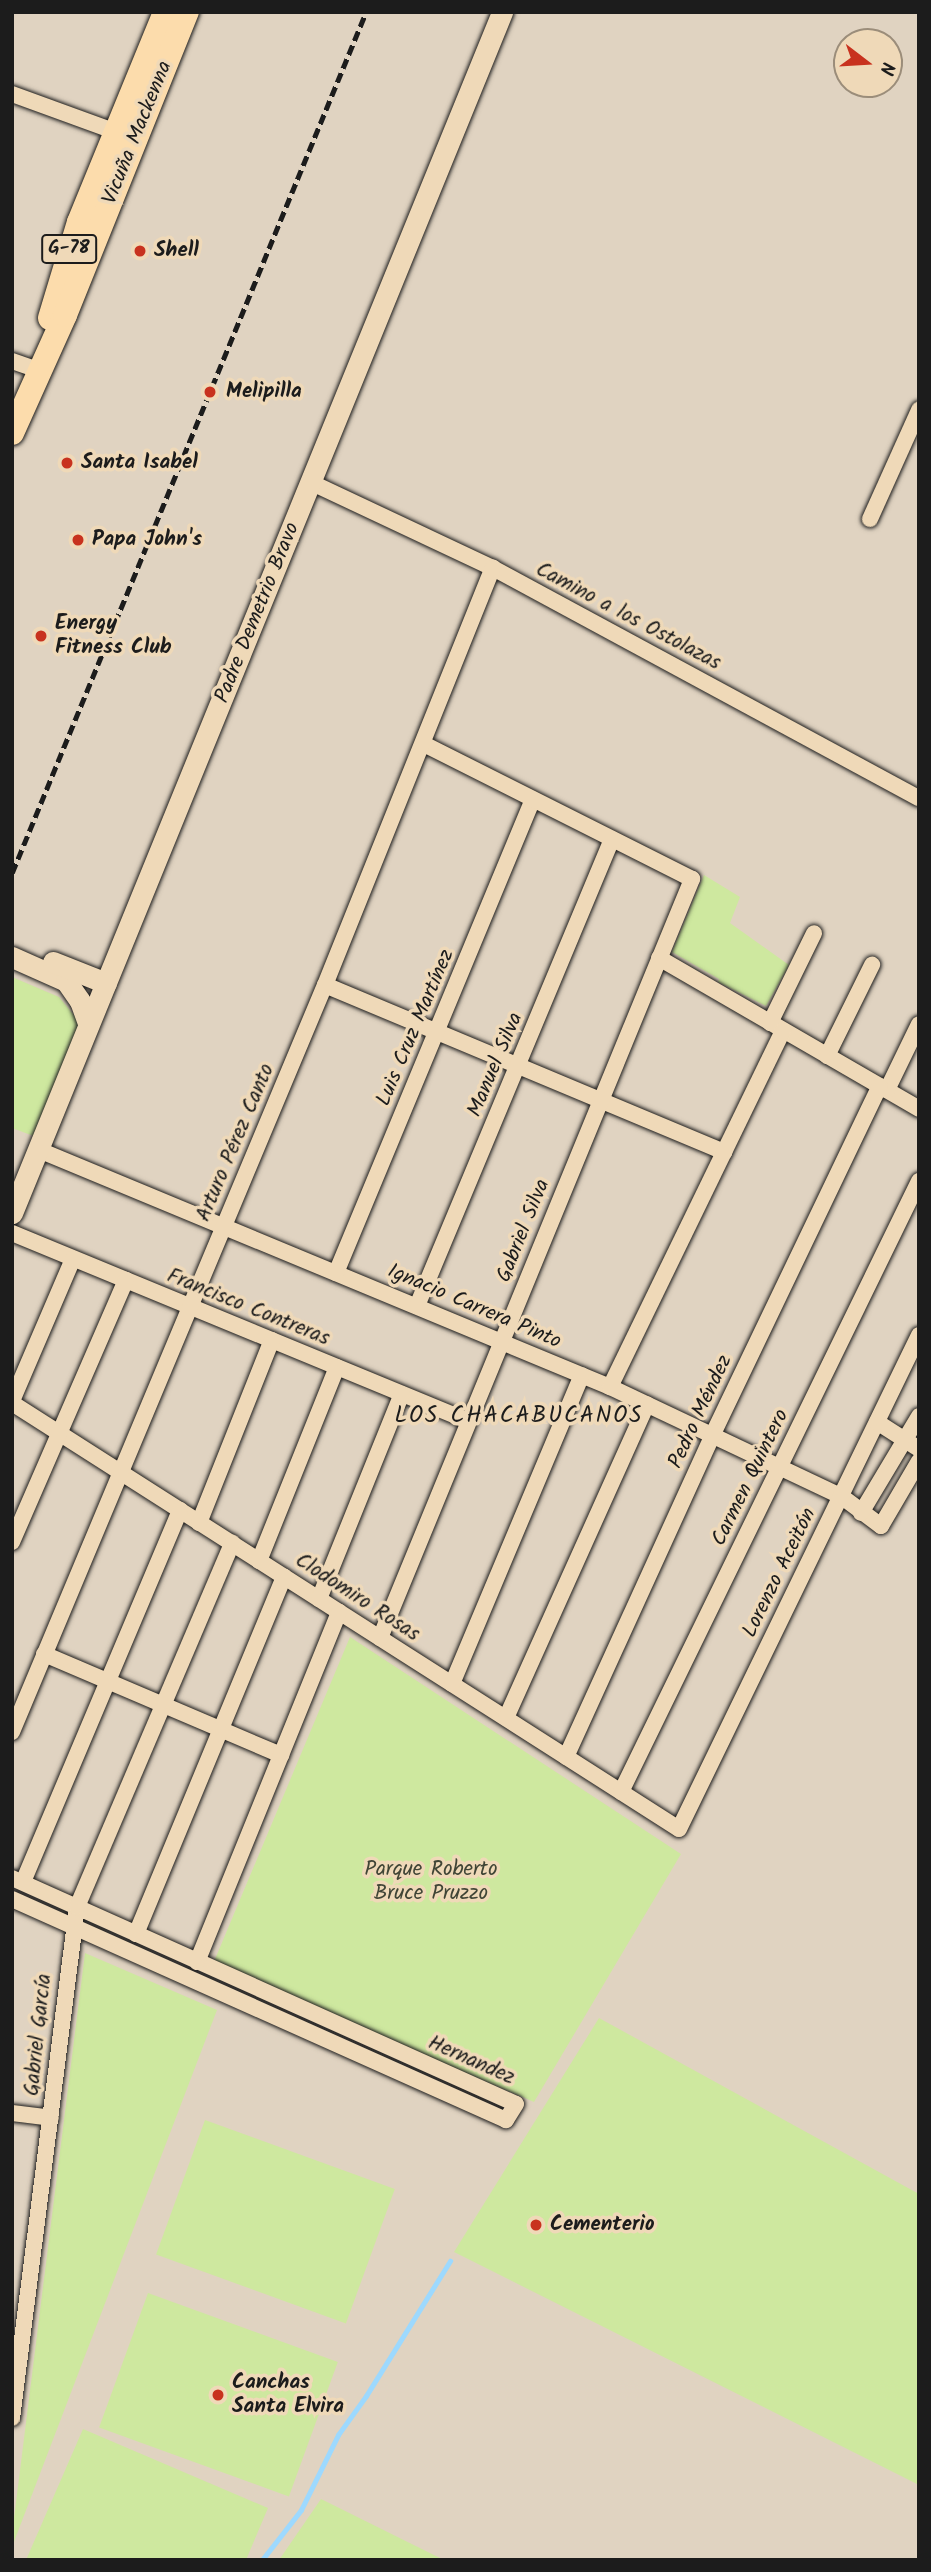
<!DOCTYPE html>
<meta charset="utf-8">
<style>
body{margin:0}
#map{position:relative;width:931px;height:2572px;overflow:hidden;background:#e0d3c1;font-family:Kalam,sans-serif}
div>[style]{position:absolute}
.green>*{inset:0;background:#cee89f;transform-origin:0 0}
.stream>*{height:4.5px;margin:-2.25px;padding:0 2.25px;transform-origin:2.25px;border-radius:2.25px;background:#9dd9fe}
.roads{filter:drop-shadow(0 0 2px #1c1c1c) drop-shadow(0 0 2px #1c1c1c)}
.street>*{height:16px;margin:-8px;padding:0 8px;transform-origin:8px;border-radius:8px;background:#efd9b8}
.secondary>*{height:21px;margin:-10.5px;padding:0 10.5px;transform-origin:10.5px;border-radius:10.5px;background:#efd9b8}
.primary>*{height:24px;margin:-12px;padding:0 12px;transform-origin:12px;border-radius:12px;background:#fcdcac}
.rail>*{height:4.5px;margin-top:-2.25px;transform-origin:0;background:repeating-linear-gradient(90deg,#1c1c1c 0 10px,transparent 0 15px)}
.dots>*{width:19px;height:19px;translate:-50% -50%;box-sizing:border-box;border:4px solid #efd9b8;border-radius:50%}
span{translate:-50% -50%;white-space:nowrap;text-align:center;line-height:1.15;-webkit-text-stroke:7px #efd9b8;paint-order:stroke}
.shield-label span{padding:2px 5px;background:#efd9b8;border:2px solid;border-radius:5px;-webkit-text-stroke-width:0}
.shield-label{font-size:19px;color:#1c1c1c;font-weight:700}
.street-label{font-size:21px;color:#1c1c1c}
.poi-label{font-size:21px;color:#1c1c1c;font-weight:700}
.left{translate:0 -50%;text-align:left}
.park-label{font-size:21px;color:#404536}
.neighbourhood-label{font-size:23px;color:#1c1c1c;letter-spacing:2px}
.frame{position:absolute;inset:0;border:14px solid #1c1c1c;pointer-events:none}
.north{position:absolute;left:833px;top:28px;width:70px;height:70px;box-sizing:border-box;background:#efd9b8;border:2px solid #9b8d7a;border-radius:50%;rotate:107deg;font-size:19px;font-weight:700;line-height:28px;text-align:center;color:#1c1c1c}
.north::after{content:'';display:block;margin:auto;width:24px;height:32px;background:#c8321e;clip-path:polygon(50% 0,100% 100%,50% 72%,0 100%)}
</style>
<div id="map">
<div class="green">
<i style="clip-path:polygon(704px 875px,740px 897px,730px 923px,789px 965px,766px 1006px,718px 982px,719px 979px,672px 952px)"></i>
<i style="clip-path:polygon(12px 977px,59px 997px,78px 1020px,84px 1036px,47px 1141px,12px 1128px)"></i>
<i style="clip-path:polygon(350px 1637px,681px 1854px,534px 2102px,213px 1964px)"></i>
<i style="clip-path:polygon(85px 1953px,217px 2010px,12px 2547px,12px 2534px)"></i>
<i style="clip-path:polygon(599px 2018px,919px 2194px,919px 2485px,454px 2252px)"></i>
<i style="left:205px;top:2120px;width:202px;height:143px;rotate:20deg"></i>
<i style="left:148px;top:2293px;width:202px;height:143px;rotate:20deg"></i>
<i style="clip-path:polygon(83px 2429px,268px 2508px,246px 2560px,26px 2560px)"></i>
<i style="clip-path:polygon(321px 2499px,444px 2560px,279px 2560px)"></i>
</div>
<div class="stream">
<i style="left:262px;top:2560px;width:63px;rotate:-52deg"></i>
<i style="left:301px;top:2510px;width:84px;rotate:-63.7deg"></i>
<i style="left:338px;top:2435px;width:48px;rotate:-54.3deg"></i>
<i style="left:366px;top:2396px;width:159px;rotate:-58.1deg"></i>
</div>
<div class="roads">
<div class="street">
<i style="left:12px;top:94px;width:117px;rotate:20deg"></i>
<i style="left:12px;top:361px;width:28px;rotate:19deg"></i>
<i style="left:312px;top:483px;width:200px;rotate:25.2deg"></i>
<i style="left:493px;top:568px;width:484px;rotate:28.4deg"></i>
<i style="left:870px;top:519px;width:120px;rotate:-65.8deg"></i>
<i style="left:659px;top:958px;width:301px;rotate:30.1deg"></i>
<i style="left:325px;top:985px;width:433px;rotate:22.7deg"></i>
<i style="left:770px;top:1023px;width:100px;rotate:-63.9deg"></i>
<i style="left:827px;top:1056px;width:102px;rotate:-63.7deg"></i>
<i style="left:887px;top:1090px;width:73px;rotate:-64.1deg"></i>
<i style="left:39px;top:1150px;width:618px;rotate:22.54deg"></i>
<i style="left:610px;top:1387px;width:255px;rotate:25.3deg"></i>
<i style="left:841px;top:1496px;width:50px;rotate:36.9deg"></i>
<i style="left:881px;top:1526px;width:75px;rotate:-59.7deg"></i>
<i style="left:12px;top:1233px;width:493px;rotate:22.4deg"></i>
<i style="left:336px;top:1273px;width:513px;rotate:-67.43deg"></i>
<i style="left:417px;top:1306px;width:506px;rotate:-67.34deg"></i>
<i style="left:610px;top:1387px;width:396px;rotate:-64.1deg"></i>
<i style="left:12px;top:1401px;width:155px;rotate:-66.8deg"></i>
<i style="left:12px;top:1403px;width:791px;rotate:32.57deg"></i>
<i style="left:679px;top:1829px;width:549px;rotate:-64.09deg"></i>
<i style="left:877px;top:1422px;width:50px;rotate:32.7deg"></i>
<i style="left:861px;top:1513px;width:113px;rotate:-59.1deg"></i>
<i style="left:199px;top:1523px;width:197px;rotate:-68.3deg"></i>
<i style="left:12px;top:1542px;width:286px;rotate:-66.5deg"></i>
<i style="left:259px;top:1561px;width:209px;rotate:-68.1deg"></i>
<i style="left:319px;top:1599px;width:221px;rotate:-68deg"></i>
<i style="left:380px;top:1638px;width:821px;rotate:-67.65deg"></i>
<i style="left:692px;top:879px;width:300px;rotate:-153.3deg"></i>
<i style="left:44px;top:1654px;width:258px;rotate:23.1deg"></i>
<i style="left:452px;top:1684px;width:335px;rotate:-67.2deg"></i>
<i style="left:506px;top:1718px;width:344px;rotate:-65.8deg"></i>
<i style="left:12px;top:1732px;width:810px;rotate:-67.27deg"></i>
<i style="left:325px;top:985px;width:450px;rotate:-68.1deg"></i>
<i style="left:566px;top:1757px;width:353px;rotate:-65.5deg"></i>
<i style="left:712px;top:1436px;width:388px;rotate:-64.4deg"></i>
<i style="left:621px;top:1792px;width:680px;rotate:-64deg"></i>
<i style="left:12px;top:1878px;width:552px;rotate:24.15deg"></i>
<i style="left:516px;top:2104px;width:19px;rotate:122deg"></i>
<i style="left:506px;top:2120px;width:541px;rotate:-155.9deg"></i>
<i style="left:23px;top:1882px;width:404px;rotate:-67.1deg"></i>
<i style="left:136px;top:1934px;width:387px;rotate:-67.5deg"></i>
<i style="left:197px;top:1962px;width:378px;rotate:-67.9deg"></i>
<i style="left:12px;top:2113px;width:39px;rotate:7deg"></i>
<i style="left:12px;top:2418px;width:515px;rotate:-82.75deg"></i>
<i style="left:77px;top:1907px;width:396px;rotate:-66.9deg"></i>
</div>
<div class="secondary">
<i style="left:12px;top:957px;width:59px;rotate:24deg"></i>
<i style="left:66px;top:981px;width:24px;rotate:55deg"></i>
<i style="left:80px;top:1001px;width:23px;rotate:70deg"></i>
<i style="left:53px;top:962px;width:57px;rotate:21.6deg"></i>
<i style="left:12px;top:1213px;width:1297px;rotate:-67.8deg"></i>
</div>
<div class="primary">
<i style="left:50px;top:318px;width:100px;rotate:-73.2deg"></i>
<i style="left:79px;top:222px;width:227px;rotate:-67.7deg"></i>
<i style="left:12px;top:433px;width:129px;rotate:-65.8deg"></i>
<i style="left:65px;top:315px;width:327px;rotate:-68.1deg"></i>
</div>
</div>
<div class="rail">
<i style="left:12px;top:873px;width:931px;rotate:-67.65deg"></i>
</div>
<div class="dots">
<i style="left:140px;top:251px;background:#c8321e"></i>
<i style="left:210px;top:392px;background:#c8321e"></i>
<i style="left:67px;top:463px;background:#c8321e"></i>
<i style="left:78px;top:540px;background:#c8321e"></i>
<i style="left:41px;top:636px;background:#c8321e"></i>
<i style="left:536px;top:2225px;background:#c8321e"></i>
<i style="left:218px;top:2395px;background:#c8321e"></i>
</div>
<div class="shield-label">
<span style="left:69px;top:249px">G-78</span>
</div>
<div class="street-label">
<span style="left:138px;top:133px;rotate:-68deg">Vicuña Mackenna</span>
<span style="left:258px;top:613px;rotate:-68deg">Padre Demetrio Bravo</span>
<span style="left:628px;top:617px;rotate:28deg">Camino a los Ostolazas</span>
<span style="left:416px;top:1028px;rotate:-67deg">Luis Cruz Martínez</span>
<span style="left:496px;top:1065px;rotate:-67deg">Manuel Silva</span>
<span style="left:236px;top:1143px;rotate:-67deg">Arturo Pérez Canto</span>
<span style="left:524px;top:1231px;rotate:-68deg">Gabriel Silva</span>
<span style="left:474px;top:1307px;rotate:23deg">Ignacio Carrera Pinto</span>
<span style="left:248px;top:1308px;rotate:22deg">Francisco Contreras</span>
<span style="left:701px;top:1412px;rotate:-65deg">Pedro Méndez</span>
<span style="left:751px;top:1478px;rotate:-64deg">Carmen Quintero</span>
<span style="left:780px;top:1573px;rotate:-64deg">Lorenzo Aceitón</span>
<span style="left:357px;top:1598px;rotate:33deg">Clodomiro Rosas</span>
<span style="left:39px;top:2035px;rotate:-84deg">Gabriel García</span>
<span style="left:471px;top:2061px;rotate:24deg">Hernandez</span>
</div>
<div class="poi-label">
<span class="left" style="left:154px;top:251px">Shell</span>
<span class="left" style="left:226px;top:392px">Melipilla</span>
<span class="left" style="left:81px;top:463px">Santa Isabel</span>
<span class="left" style="left:92px;top:540px">Papa John's</span>
<span class="left" style="left:55px;top:636px">Energy<br>Fitness Club</span>
<span class="left" style="left:550px;top:2225px">Cementerio</span>
<span class="left" style="left:232px;top:2395px">Canchas<br>Santa Elvira</span>
</div>
<div class="park-label">
<span style="left:431px;top:1882px">Parque Roberto<br>Bruce Pruzzo</span>
</div>
<div class="neighbourhood-label">
<span style="left:519px;top:1416px">LOS CHACABUCANOS</span>
</div>
<div class="frame"></div>
<div class="north">N</div>
</div>
